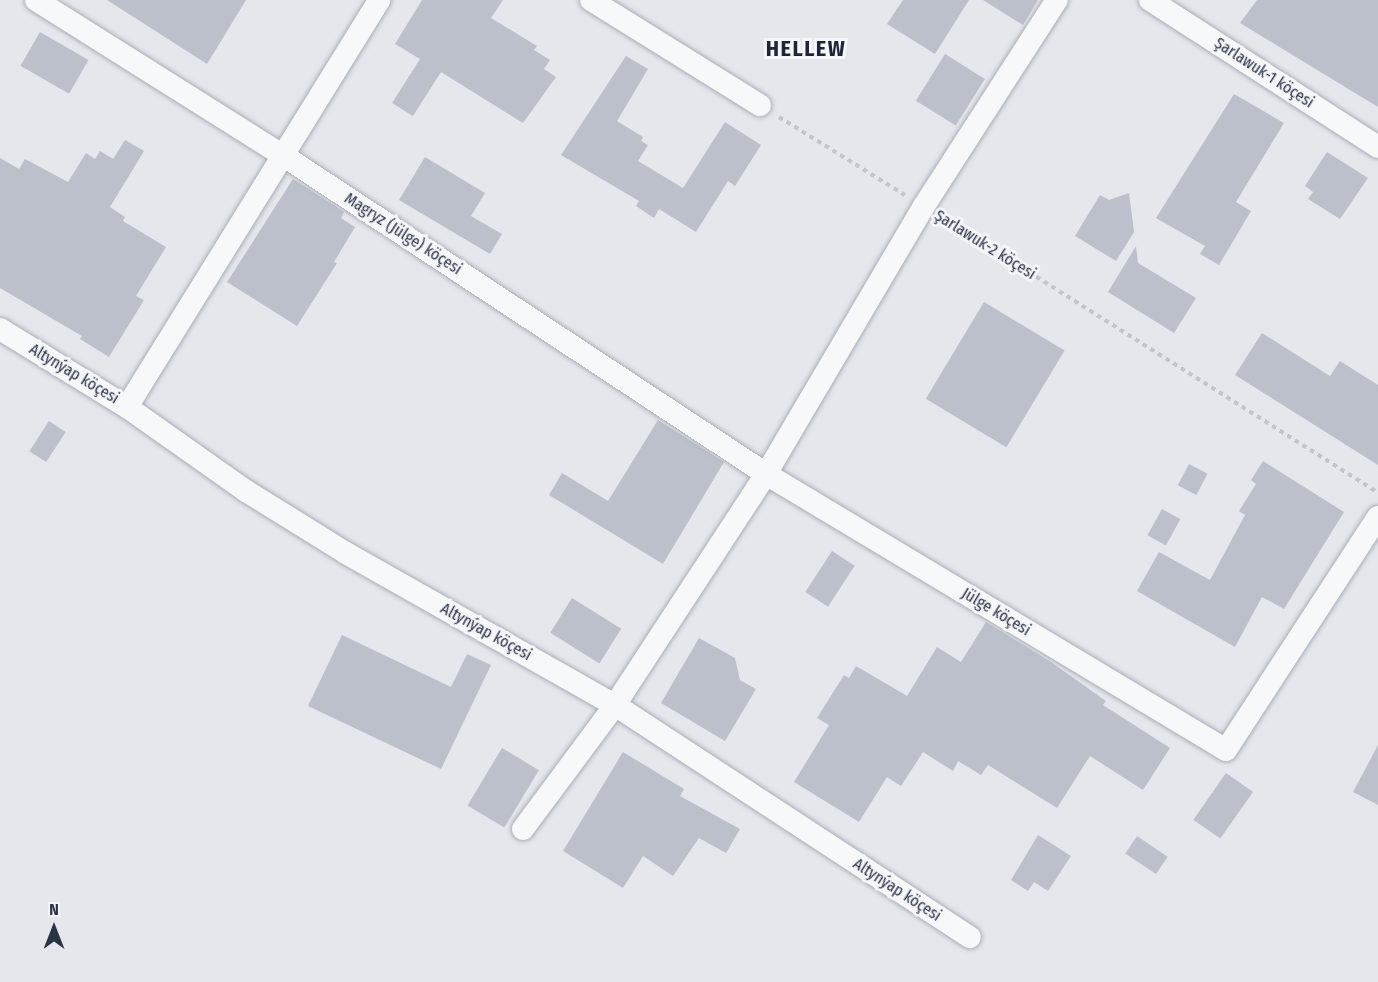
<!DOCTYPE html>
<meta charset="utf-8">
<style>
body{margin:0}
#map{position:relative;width:1378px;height:982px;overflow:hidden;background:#e4e7ec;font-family:"Fira Sans Condensed",sans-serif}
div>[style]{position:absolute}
.building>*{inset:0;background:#bbc0ca;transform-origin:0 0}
.path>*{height:4px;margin-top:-2px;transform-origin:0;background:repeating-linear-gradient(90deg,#c2c5cb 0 4.5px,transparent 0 9px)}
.roads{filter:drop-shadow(0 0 2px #a9aeb7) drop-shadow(0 0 2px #a9aeb7)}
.minor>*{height:22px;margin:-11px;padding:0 11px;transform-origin:11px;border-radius:11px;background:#f7f8fa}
span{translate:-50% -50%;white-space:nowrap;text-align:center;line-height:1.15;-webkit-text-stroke:6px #f4f6f9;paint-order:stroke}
.street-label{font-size:16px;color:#2b3445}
.district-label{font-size:22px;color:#1d2536;font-weight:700;letter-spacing:1.5px}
.north{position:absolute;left:24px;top:898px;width:60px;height:60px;-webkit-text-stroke:4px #f4f6f9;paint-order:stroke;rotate:0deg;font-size:16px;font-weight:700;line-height:24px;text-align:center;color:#2b3445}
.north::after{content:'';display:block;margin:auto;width:21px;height:27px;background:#2b3445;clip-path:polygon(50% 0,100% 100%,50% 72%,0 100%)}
</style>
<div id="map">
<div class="building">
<i style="clip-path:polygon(107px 0,246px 0,207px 64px)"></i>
<i style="clip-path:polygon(422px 0,503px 0,491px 18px,537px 46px,534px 50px,550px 60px,544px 69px,556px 77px,523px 123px,441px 72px,413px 116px,392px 103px,420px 59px,395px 44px)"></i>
<i style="clip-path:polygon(903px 0,969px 0,935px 54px,887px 24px)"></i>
<i style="clip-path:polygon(983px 0,1038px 0,1023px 25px)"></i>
<i style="clip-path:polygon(1257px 0,1378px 0,1378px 107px,1240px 23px)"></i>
<i style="left:40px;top:32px;width:56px;height:39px;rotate:30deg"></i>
<i style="left:945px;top:54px;width:47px;height:55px;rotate:32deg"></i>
<i style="clip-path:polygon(626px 56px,648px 69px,617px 121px,643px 137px,641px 141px,648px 145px,638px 161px,683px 188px,725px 122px,761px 145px,735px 186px,728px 181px,696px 232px,659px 209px,654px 218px,636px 206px,639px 201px,561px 155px)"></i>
<i style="clip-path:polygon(1234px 94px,1284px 123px,1236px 202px,1251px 211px,1219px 265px,1200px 254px,1205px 246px,1156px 218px)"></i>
<i style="clip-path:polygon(125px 140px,144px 151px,110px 207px,125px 217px,123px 221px,166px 247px,136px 296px,144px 300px,109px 357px,80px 339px,82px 336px,0 288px,0 158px,19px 169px,25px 159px,68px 182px,86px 153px,95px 159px,100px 151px,113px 159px)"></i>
<i style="clip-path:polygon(1327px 152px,1368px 178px,1340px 219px,1308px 199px,1313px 192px,1305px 186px)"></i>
<i style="clip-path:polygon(425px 157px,485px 193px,471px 216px,502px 234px,490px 254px,399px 200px)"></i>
<i style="clip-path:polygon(293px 179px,344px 212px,341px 218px,355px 227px,334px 262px,337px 263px,297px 326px,227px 282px)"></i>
<i style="clip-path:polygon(1129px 193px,1134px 232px,1116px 261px,1075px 236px,1100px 195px,1109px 200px)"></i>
<i style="clip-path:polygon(1136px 246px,1138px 263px,1196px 298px,1174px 333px,1108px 292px)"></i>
<i style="left:984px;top:302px;width:94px;height:113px;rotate:31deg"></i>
<i style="clip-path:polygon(1262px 333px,1330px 376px,1340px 361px,1378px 385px,1378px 465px,1235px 375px)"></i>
<i style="clip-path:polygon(658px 420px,724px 462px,663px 564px,549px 495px,562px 473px,608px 501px)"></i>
<i style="left:49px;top:421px;width:20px;height:36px;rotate:33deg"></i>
<i style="clip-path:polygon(1263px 461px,1344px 512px,1284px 609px,1262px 597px,1235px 647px,1137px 591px,1159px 552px,1210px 580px,1245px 515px,1239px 511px,1256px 484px,1251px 480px)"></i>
<i style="left:1189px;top:464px;width:21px;height:24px;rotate:28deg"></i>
<i style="left:1162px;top:509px;width:21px;height:30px;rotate:29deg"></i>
<i style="left:832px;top:551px;width:27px;height:49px;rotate:33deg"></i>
<i style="left:572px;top:598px;width:58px;height:41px;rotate:32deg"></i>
<i style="clip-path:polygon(986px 622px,1051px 662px,1106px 701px,1103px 705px,1170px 748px,1143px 790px,1090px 756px,1057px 808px,988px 765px,981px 775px,958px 761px,953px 771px,923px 752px,901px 786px,887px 777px,859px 822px,794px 782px,829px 725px,817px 718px,844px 675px,849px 678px,856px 666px,907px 696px,937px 647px,961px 662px)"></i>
<i style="clip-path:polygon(342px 635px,451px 687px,467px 654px,491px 665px,441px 769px,308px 706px)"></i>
<i style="clip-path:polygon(699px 638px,735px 658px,740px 680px,756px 689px,725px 741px,661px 703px)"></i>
<i style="clip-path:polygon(1378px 745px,1378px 805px,1353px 792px)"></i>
<i style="left:502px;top:748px;width:43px;height:67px;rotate:31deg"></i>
<i style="clip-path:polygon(623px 752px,684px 789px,680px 796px,740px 829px,726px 853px,699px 838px,673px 876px,643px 856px,623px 888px,563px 851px)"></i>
<i style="left:1226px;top:773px;width:33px;height:57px;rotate:35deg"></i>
<i style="clip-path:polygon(1038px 835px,1071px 856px,1048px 891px,1034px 882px,1028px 891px,1011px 880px)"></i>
<i style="left:1137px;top:836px;width:37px;height:21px;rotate:34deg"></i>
</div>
<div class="path">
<i style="left:779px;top:117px;width:148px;rotate:31.8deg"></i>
<i style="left:945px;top:219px;width:511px;rotate:32.29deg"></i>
</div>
<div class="roads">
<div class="minor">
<i style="left:36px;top:0;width:293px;rotate:32.2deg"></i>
<i style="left:284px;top:156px;width:577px;rotate:33.41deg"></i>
<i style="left:766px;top:474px;width:536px;rotate:30.96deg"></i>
<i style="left:1226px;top:750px;width:278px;rotate:-56.9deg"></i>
<i style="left:591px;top:0;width:199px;rotate:31.9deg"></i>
<i style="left:1150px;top:0;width:271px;rotate:32.8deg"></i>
<i style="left:0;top:329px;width:149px;rotate:31.6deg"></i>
<i style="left:127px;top:407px;width:146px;rotate:35.2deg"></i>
<i style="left:246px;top:491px;width:118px;rotate:31.8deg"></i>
<i style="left:346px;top:553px;width:309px;rotate:29.5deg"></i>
<i style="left:615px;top:705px;width:424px;rotate:33.2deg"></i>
<i style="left:127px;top:407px;width:479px;rotate:-58.2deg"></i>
<i style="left:523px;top:829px;width:154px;rotate:-53.4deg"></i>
<i style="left:615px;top:705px;width:276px;rotate:-56.8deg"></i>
<i style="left:766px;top:474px;width:311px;rotate:-59.5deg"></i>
<i style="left:924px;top:206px;width:245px;rotate:-57.2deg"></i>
</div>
</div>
<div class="street-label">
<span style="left:1264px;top:73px;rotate:33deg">Şarlawuk-1 köçesi</span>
<span style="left:403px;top:234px;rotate:33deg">Magryz (Jülge) köçesi</span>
<span style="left:985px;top:245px;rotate:32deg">Şarlawuk-2 köçesi</span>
<span style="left:74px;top:374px;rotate:31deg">Altynýap köçesi</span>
<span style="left:996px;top:612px;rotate:31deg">Jülge köçesi</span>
<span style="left:486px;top:632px;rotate:29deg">Altynýap köçesi</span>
<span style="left:897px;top:890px;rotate:33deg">Altynýap köçesi</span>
</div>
<div class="district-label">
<span style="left:806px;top:49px">HELLEW</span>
</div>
<div class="north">N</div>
</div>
